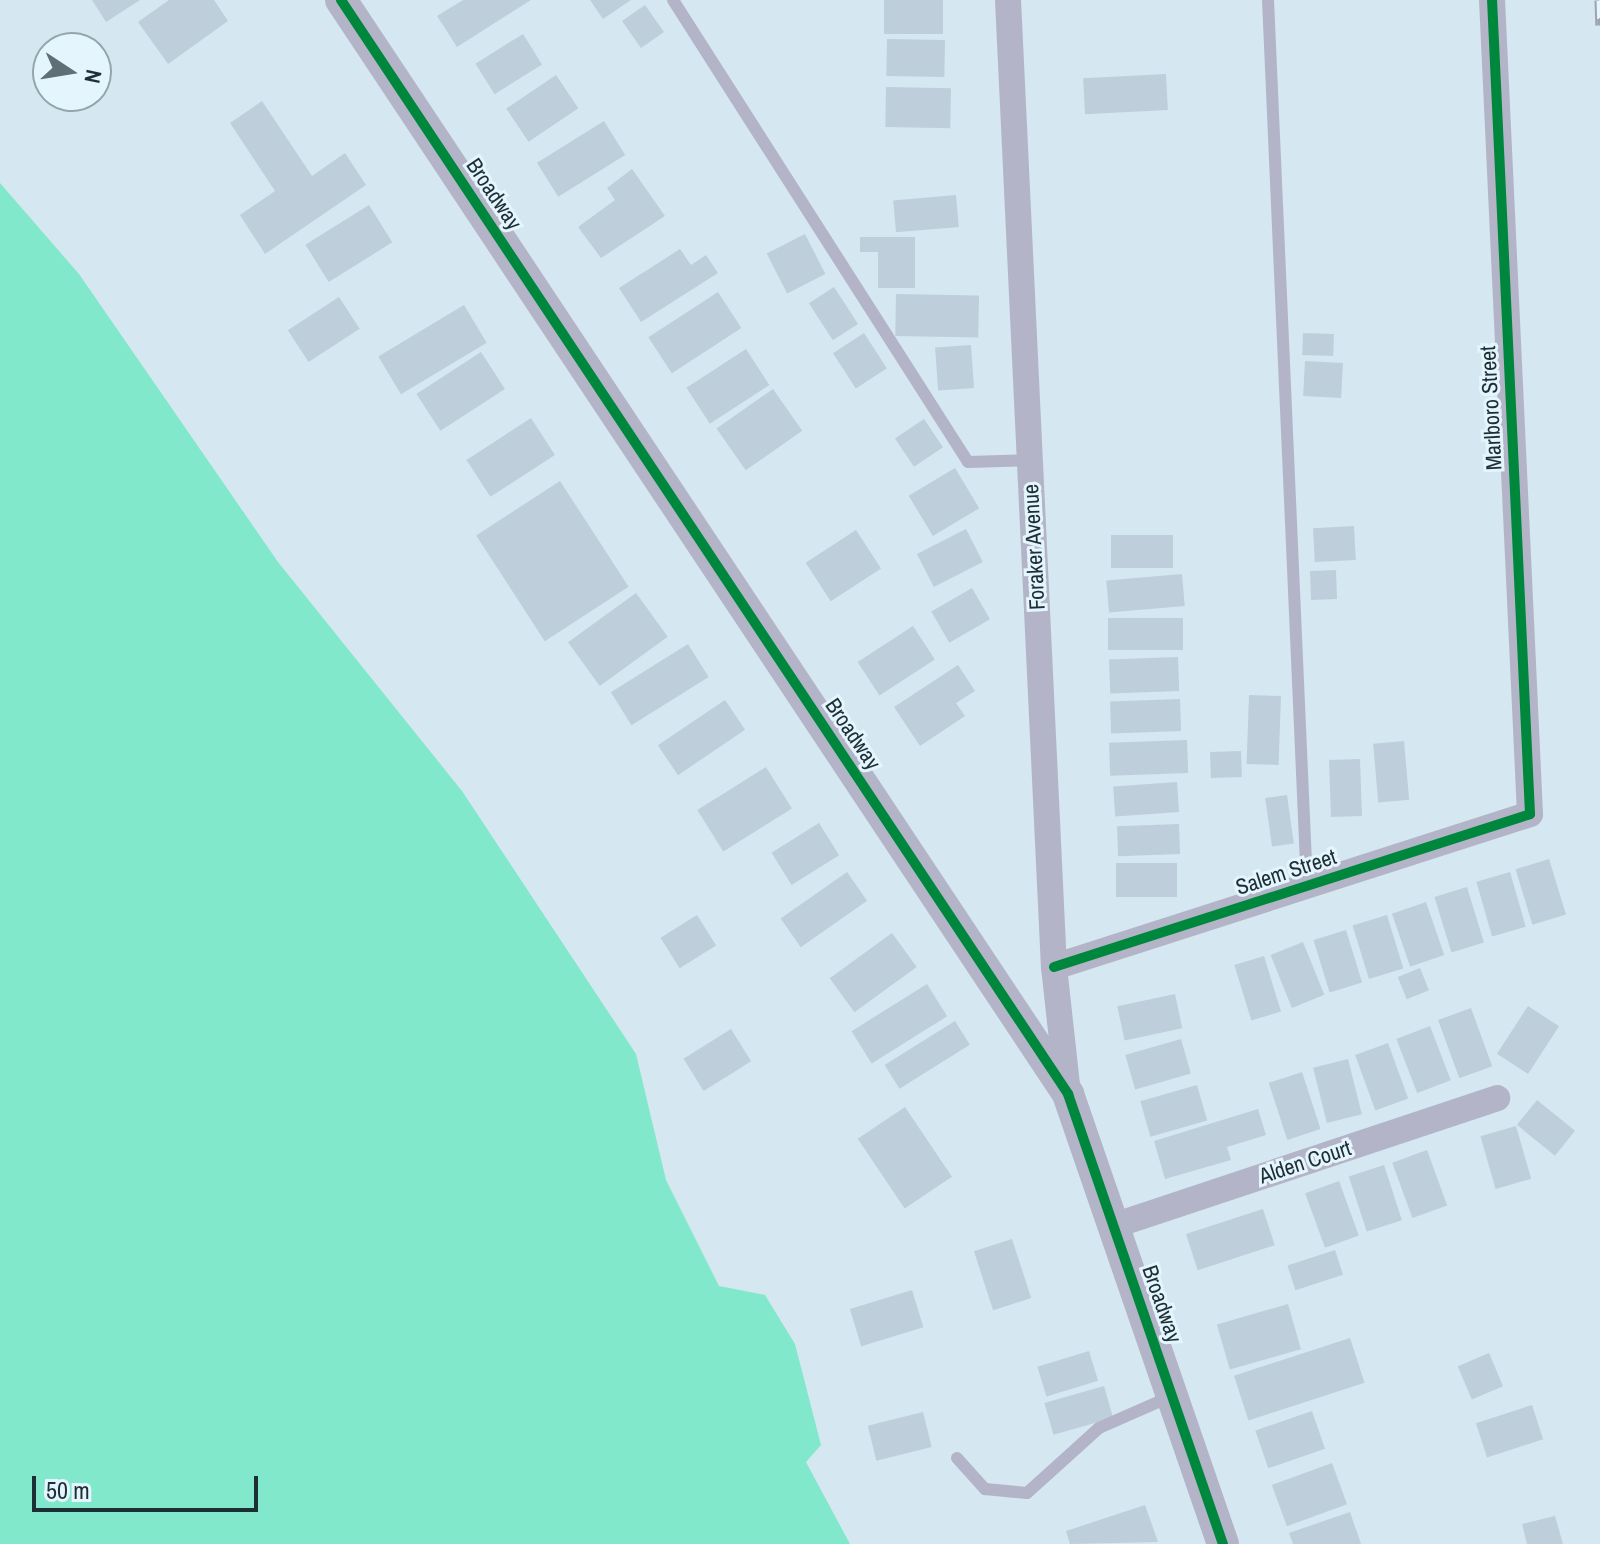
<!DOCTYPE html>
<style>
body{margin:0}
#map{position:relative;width:1600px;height:1544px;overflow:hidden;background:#d5e7f0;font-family:"Archivo Narrow",sans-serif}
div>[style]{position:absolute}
.water>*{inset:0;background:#82e8cc}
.building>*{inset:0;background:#becfdb;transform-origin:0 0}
.service>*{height:12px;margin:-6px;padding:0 6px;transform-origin:6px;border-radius:6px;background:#b3b4c7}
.minor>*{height:26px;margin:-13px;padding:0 13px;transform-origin:13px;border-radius:13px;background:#b3b4c7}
.tertiary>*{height:32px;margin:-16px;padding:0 16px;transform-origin:16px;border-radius:16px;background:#b3b4c7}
.rail>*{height:9px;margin-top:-4.5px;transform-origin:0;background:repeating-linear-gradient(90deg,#e5f5fd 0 18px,#9da3af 0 36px);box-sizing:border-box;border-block:2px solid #9da3af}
.cycleway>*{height:10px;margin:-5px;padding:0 5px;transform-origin:5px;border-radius:5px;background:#00873e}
span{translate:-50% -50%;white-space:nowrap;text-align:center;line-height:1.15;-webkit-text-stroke:6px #e5f5fd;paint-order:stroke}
.street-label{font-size:22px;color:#1e2e35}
.north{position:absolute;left:32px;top:32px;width:80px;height:80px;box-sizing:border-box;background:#e5f5fd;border:2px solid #95a5ad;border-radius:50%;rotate:102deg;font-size:22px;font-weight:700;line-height:32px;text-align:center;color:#1e2e35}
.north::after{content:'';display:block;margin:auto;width:28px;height:36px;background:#5e6f76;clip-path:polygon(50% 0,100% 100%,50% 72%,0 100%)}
.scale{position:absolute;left:32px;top:1476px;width:226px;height:36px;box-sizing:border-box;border:4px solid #1e2e35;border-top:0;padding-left:10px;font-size:24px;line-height:28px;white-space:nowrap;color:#1e2e35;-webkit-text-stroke:6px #e5f5fd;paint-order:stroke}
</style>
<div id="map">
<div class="water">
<i style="clip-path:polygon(0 183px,79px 274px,278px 562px,462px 791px,636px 1054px,666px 1180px,719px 1286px,765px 1295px,795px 1344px,821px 1445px,806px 1462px,850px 1544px,0 1544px)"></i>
</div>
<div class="building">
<i style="clip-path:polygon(92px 0,140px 0,106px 22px)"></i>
<i style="clip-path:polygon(169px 0,214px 0,228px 21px,168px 64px,138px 22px)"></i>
<i style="clip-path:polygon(463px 0,531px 0,457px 47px,437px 16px)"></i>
<i style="clip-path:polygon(590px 0,631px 0,603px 19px)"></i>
<i style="left:884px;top:0;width:59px;height:34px"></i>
<i style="left:645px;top:5px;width:33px;height:28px;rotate:55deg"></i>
<i style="left:523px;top:34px;width:36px;height:56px;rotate:58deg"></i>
<i style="left:887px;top:39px;width:58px;height:37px;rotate:1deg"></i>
<i style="left:1166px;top:74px;width:36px;height:83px;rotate:87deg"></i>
<i style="left:556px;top:75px;width:40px;height:60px;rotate:56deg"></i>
<i style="left:886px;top:87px;width:65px;height:40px;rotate:1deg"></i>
<i style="clip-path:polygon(262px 101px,312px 176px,345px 153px,366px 185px,265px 254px,240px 215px,275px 191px,230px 123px)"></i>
<i style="left:604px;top:121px;width:40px;height:79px;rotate:58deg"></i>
<i style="clip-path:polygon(632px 169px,665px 216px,601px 258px,578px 227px,615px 200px,607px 188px)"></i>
<i style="left:956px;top:195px;width:32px;height:63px;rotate:85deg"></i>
<i style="left:369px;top:205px;width:44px;height:75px;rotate:58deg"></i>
<i style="left:805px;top:234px;width:45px;height:43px;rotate:63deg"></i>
<i style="clip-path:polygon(860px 237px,915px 237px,915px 288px,878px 288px,878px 252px,860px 252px)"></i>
<i style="clip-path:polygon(680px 249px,691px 265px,706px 255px,718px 273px,641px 322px,619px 288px)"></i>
<i style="left:834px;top:287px;width:44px;height:30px;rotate:57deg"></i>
<i style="left:718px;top:292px;width:43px;height:83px;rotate:57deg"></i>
<i style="left:896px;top:294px;width:83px;height:42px;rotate:1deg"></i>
<i style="left:339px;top:297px;width:38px;height:61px;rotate:57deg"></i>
<i style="left:464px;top:305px;width:44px;height:100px;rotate:59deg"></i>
<i style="left:864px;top:333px;width:42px;height:37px;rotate:57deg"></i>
<i style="left:1303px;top:333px;width:31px;height:22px;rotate:2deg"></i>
<i style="left:971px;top:345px;width:43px;height:36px;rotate:86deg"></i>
<i style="left:746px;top:349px;width:43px;height:71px;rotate:57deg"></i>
<i style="left:481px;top:352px;width:44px;height:77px;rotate:57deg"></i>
<i style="left:1305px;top:361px;width:38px;height:35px;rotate:3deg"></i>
<i style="left:773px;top:389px;width:51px;height:69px;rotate:55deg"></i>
<i style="left:531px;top:418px;width:44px;height:77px;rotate:57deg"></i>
<i style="left:924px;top:419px;width:34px;height:35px;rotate:56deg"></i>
<i style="left:955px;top:468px;width:47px;height:54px;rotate:59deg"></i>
<i style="left:560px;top:481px;width:126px;height:100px;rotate:57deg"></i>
<i style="left:1354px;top:526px;width:34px;height:41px;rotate:87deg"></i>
<i style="left:966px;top:529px;width:37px;height:55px;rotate:63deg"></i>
<i style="left:856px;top:530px;width:46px;height:60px;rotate:57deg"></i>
<i style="left:1173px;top:535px;width:33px;height:62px;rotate:90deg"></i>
<i style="left:1336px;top:570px;width:29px;height:26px;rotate:88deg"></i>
<i style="left:1182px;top:574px;width:32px;height:76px;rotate:85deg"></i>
<i style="left:972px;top:588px;width:36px;height:47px;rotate:60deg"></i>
<i style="left:636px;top:593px;width:54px;height:84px;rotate:54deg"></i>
<i style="left:1183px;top:618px;width:32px;height:75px;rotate:90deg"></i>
<i style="left:913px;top:626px;width:40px;height:66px;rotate:57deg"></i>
<i style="left:688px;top:644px;width:39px;height:91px;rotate:58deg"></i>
<i style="left:1178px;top:657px;width:34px;height:69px;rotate:88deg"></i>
<i style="clip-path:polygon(958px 665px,975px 691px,956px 703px,965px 716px,920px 746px,894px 707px)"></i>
<i style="left:1249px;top:695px;width:32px;height:69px;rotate:2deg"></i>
<i style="left:1180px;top:699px;width:32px;height:70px;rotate:88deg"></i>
<i style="left:725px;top:700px;width:36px;height:81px;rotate:56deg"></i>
<i style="left:1187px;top:740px;width:33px;height:78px;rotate:88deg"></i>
<i style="left:1404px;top:741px;width:59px;height:31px;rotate:85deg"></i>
<i style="left:1241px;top:751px;width:26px;height:31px;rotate:88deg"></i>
<i style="left:1360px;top:759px;width:57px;height:31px;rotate:88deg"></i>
<i style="left:766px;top:767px;width:49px;height:81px;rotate:58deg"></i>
<i style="left:1177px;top:782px;width:30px;height:64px;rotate:86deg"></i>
<i style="left:1287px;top:795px;width:49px;height:22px;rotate:82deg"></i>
<i style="left:819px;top:823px;width:38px;height:56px;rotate:58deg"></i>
<i style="left:1179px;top:824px;width:30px;height:62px;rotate:88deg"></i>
<i style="left:1549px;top:859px;width:58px;height:35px;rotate:73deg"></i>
<i style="left:1177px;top:863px;width:34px;height:61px;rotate:90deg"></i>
<i style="left:847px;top:872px;width:35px;height:81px;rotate:55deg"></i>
<i style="left:1510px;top:872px;width:57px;height:35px;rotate:74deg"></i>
<i style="left:1467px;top:887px;width:58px;height:34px;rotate:73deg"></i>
<i style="left:1426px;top:902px;width:56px;height:36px;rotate:71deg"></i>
<i style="left:697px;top:915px;width:36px;height:43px;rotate:58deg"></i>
<i style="left:1387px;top:915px;width:56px;height:36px;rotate:73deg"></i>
<i style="left:1346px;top:930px;width:55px;height:34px;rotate:73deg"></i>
<i style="left:892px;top:933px;width:42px;height:77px;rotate:54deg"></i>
<i style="left:1303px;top:942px;width:57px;height:35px;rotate:68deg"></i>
<i style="left:1264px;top:956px;width:58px;height:31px;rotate:73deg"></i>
<i style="left:1420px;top:968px;width:24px;height:24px;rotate:68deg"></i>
<i style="left:927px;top:984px;width:38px;height:89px;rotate:58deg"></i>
<i style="left:1175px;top:994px;width:35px;height:59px;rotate:78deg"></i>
<i style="left:1528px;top:1006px;width:37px;height:57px;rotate:33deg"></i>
<i style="left:1471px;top:1008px;width:62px;height:35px;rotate:70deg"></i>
<i style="left:955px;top:1021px;width:28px;height:83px;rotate:58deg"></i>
<i style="left:1430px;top:1026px;width:58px;height:36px;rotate:69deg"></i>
<i style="left:731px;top:1029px;width:38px;height:56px;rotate:58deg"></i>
<i style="left:1181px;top:1039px;width:36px;height:58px;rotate:74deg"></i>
<i style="left:1388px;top:1043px;width:59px;height:35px;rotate:70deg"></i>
<i style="left:1348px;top:1059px;width:57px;height:36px;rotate:76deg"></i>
<i style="left:1302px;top:1072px;width:60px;height:35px;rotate:72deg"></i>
<i style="left:1197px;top:1085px;width:37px;height:59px;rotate:74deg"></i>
<i style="left:1537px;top:1100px;width:49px;height:32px;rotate:39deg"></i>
<i style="left:905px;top:1107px;width:84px;height:57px;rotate:56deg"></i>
<i style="clip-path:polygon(1258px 1109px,1266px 1135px,1227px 1147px,1231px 1160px,1165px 1179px,1154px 1141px)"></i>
<i style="left:1516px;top:1126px;width:55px;height:37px;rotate:74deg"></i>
<i style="left:1427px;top:1150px;width:59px;height:37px;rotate:70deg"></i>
<i style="left:1384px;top:1165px;width:58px;height:37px;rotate:72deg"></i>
<i style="left:1339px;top:1181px;width:58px;height:36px;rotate:70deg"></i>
<i style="left:1263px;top:1209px;width:38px;height:81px;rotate:72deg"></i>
<i style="left:1012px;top:1239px;width:62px;height:40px;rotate:72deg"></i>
<i style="left:1335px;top:1250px;width:26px;height:50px;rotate:72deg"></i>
<i style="left:912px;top:1290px;width:39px;height:65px;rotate:73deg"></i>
<i style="left:1288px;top:1304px;width:47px;height:74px;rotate:74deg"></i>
<i style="left:1350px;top:1338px;width:47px;height:122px;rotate:72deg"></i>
<i style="left:1089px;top:1351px;width:31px;height:54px;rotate:73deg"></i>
<i style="left:1489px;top:1353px;width:36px;height:34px;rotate:67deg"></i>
<i style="left:1104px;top:1386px;width:33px;height:62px;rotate:74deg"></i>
<i style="left:1532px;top:1405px;width:36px;height:59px;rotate:72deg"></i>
<i style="left:1312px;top:1411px;width:40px;height:60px;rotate:71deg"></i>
<i style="left:923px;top:1412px;width:36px;height:57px;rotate:76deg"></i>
<i style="left:1332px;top:1463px;width:44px;height:64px;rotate:70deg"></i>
<i style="clip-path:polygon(1145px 1505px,1158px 1542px,1070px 1544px,1066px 1531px)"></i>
<i style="clip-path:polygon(1350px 1512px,1361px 1544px,1293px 1544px,1289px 1533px)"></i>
<i style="clip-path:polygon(1555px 1516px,1563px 1544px,1527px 1544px,1522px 1524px)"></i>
</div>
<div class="service">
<i style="left:673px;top:0;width:548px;rotate:57.44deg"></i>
<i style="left:968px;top:462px;width:62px;rotate:-1.8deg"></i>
<i style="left:1268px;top:0;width:887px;rotate:87.48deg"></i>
<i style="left:957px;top:1458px;width:42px;rotate:47.9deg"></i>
<i style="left:985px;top:1489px;width:42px;rotate:5.4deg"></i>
<i style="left:1027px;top:1493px;width:97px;rotate:-42.1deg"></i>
<i style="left:1099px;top:1428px;width:80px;rotate:-23.7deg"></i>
</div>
<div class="minor">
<i style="left:1008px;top:0;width:968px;rotate:87.28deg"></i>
<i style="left:1054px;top:967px;width:128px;rotate:83.7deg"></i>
<i style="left:1054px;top:967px;width:500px;rotate:-17.8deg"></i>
<i style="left:1530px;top:814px;width:815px;rotate:-92.67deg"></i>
<i style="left:1113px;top:1226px;width:405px;rotate:-18.4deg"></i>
</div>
<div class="tertiary">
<i style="left:341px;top:0;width:1314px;rotate:56.39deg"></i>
<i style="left:1068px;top:1094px;width:476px;rotate:71deg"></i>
</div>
<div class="rail">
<i style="left:1599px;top:0;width:25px;rotate:88deg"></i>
</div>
<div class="cycleway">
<i style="left:341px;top:0;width:1314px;rotate:56.39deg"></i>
<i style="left:1068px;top:1094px;width:476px;rotate:71deg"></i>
<i style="left:1054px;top:967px;width:500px;rotate:-17.8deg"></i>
<i style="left:1530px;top:814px;width:815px;rotate:-92.67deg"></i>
</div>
<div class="street-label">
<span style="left:494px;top:194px;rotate:56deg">Broadway</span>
<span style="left:1491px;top:408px;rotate:-93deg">Marlboro Street</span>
<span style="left:1034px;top:547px;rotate:-93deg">Foraker Avenue</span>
<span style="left:853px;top:734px;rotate:56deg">Broadway</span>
<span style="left:1286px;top:872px;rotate:-18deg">Salem Street</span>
<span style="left:1305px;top:1162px;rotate:-18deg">Alden Court</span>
<span style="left:1162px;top:1304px;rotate:71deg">Broadway</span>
</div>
<div class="north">N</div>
<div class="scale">50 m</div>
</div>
